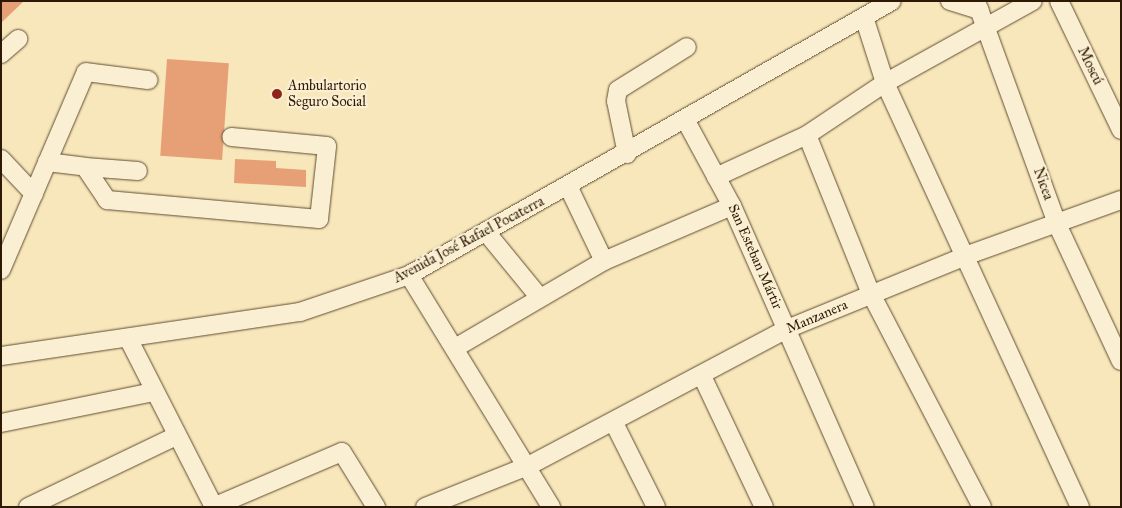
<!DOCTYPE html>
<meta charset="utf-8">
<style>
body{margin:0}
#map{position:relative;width:1122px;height:508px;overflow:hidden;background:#f8e7ba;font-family:"IM FELL Great Primer",serif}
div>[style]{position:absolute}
.building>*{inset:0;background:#e7a075;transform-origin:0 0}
.roads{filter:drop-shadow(0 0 1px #604c32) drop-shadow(0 0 1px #604c32)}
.minor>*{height:18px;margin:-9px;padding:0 9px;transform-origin:9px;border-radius:9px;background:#faefd2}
.dots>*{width:14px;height:14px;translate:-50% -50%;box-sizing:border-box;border:2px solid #faefd2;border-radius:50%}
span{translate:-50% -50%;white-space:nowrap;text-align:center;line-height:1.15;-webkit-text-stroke:4.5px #faefd2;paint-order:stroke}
.street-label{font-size:14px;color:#2d1905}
.poi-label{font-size:14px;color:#2d1905}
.left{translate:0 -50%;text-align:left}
.frame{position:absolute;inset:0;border:2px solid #2d1905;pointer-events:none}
</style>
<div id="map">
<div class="building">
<i style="clip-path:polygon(1px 1px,24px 1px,1px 23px)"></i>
<i style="left:167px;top:59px;width:62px;height:97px;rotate:4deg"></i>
<i style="clip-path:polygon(235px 159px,276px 161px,276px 168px,306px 170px,306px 187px,234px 183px)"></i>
</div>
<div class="roads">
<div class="minor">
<i style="left:950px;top:1px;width:31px;rotate:17deg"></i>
<i style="left:976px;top:1px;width:237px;rotate:70deg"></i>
<i style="left:1057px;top:224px;width:151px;rotate:65deg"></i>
<i style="left:1059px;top:1px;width:143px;rotate:64.3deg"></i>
<i style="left:864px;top:17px;width:69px;rotate:72.3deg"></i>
<i style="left:885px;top:83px;width:467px;rotate:65.3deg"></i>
<i style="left:1px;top:54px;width:23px;rotate:-41deg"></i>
<i style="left:686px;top:121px;width:97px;rotate:61.6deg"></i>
<i style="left:732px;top:206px;width:329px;rotate:66.2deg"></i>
<i style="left:627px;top:154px;width:54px;rotate:-101.7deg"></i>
<i style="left:616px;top:101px;width:11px;rotate:-80deg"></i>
<i style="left:618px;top:90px;width:81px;rotate:-31.9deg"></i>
<i style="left:1px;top:159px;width:48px;rotate:46.7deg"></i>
<i style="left:47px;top:162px;width:38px;rotate:7deg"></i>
<i style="left:85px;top:167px;width:40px;rotate:56deg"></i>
<i style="left:107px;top:200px;width:213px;rotate:5.1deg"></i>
<i style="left:319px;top:219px;width:73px;rotate:-83.7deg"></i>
<i style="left:327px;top:146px;width:96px;rotate:-174.6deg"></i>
<i style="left:85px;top:167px;width:53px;rotate:4.3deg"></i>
<i style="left:716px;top:177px;width:100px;rotate:-24.8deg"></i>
<i style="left:568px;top:186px;width:83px;rotate:64.4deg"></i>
<i style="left:486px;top:232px;width:85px;rotate:50.7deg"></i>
<i style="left:1px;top:270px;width:215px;rotate:-66.8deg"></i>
<i style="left:86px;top:72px;width:63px;rotate:7.4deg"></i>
<i style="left:409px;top:275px;width:272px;rotate:58.5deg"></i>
<i style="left:128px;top:338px;width:190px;rotate:63deg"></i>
<i style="left:455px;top:348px;width:173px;rotate:-30.3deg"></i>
<i style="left:604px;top:261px;width:139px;rotate:-23.3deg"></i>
<i style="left:1px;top:356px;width:302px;rotate:-8.4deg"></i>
<i style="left:300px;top:312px;width:115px;rotate:-18.7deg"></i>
<i style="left:409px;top:275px;width:555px;rotate:-29.57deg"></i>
<i style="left:702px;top:376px;width:145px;rotate:64.7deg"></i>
<i style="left:1px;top:423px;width:156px;rotate:-11.5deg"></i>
<i style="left:614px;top:423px;width:94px;rotate:63.4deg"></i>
<i style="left:28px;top:507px;width:164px;rotate:-25.6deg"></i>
<i style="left:213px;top:507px;width:140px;rotate:-23.1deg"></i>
<i style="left:342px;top:452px;width:65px;rotate:58.3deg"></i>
<i style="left:425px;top:507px;width:111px;rotate:-21.7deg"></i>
<i style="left:528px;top:466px;width:293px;rotate:-27.9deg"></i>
<i style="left:787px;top:329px;width:196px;rotate:-22.2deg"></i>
<i style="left:968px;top:255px;width:163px;rotate:-19.8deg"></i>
<i style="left:982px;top:507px;width:240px;rotate:-117.5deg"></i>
<i style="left:871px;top:294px;width:171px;rotate:-111.9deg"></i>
<i style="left:807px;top:135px;width:94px;rotate:-33.7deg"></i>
<i style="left:885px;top:83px;width:169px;rotate:-29deg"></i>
</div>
</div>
<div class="dots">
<i style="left:277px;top:94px;background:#8f2418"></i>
</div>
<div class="street-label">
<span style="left:1090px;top:66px;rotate:64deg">Moscú</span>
<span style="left:1043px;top:184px;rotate:70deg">Nicea</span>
<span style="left:469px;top:240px;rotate:-28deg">Avenida José Rafael Pocaterra</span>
<span style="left:755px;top:257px;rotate:66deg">San Esteban Mártir</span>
<span style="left:817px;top:317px;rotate:-23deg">Manzanera</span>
</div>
<div class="poi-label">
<span class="left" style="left:288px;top:94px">Ambulartorio<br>Seguro Social</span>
</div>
<div class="frame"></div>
</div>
